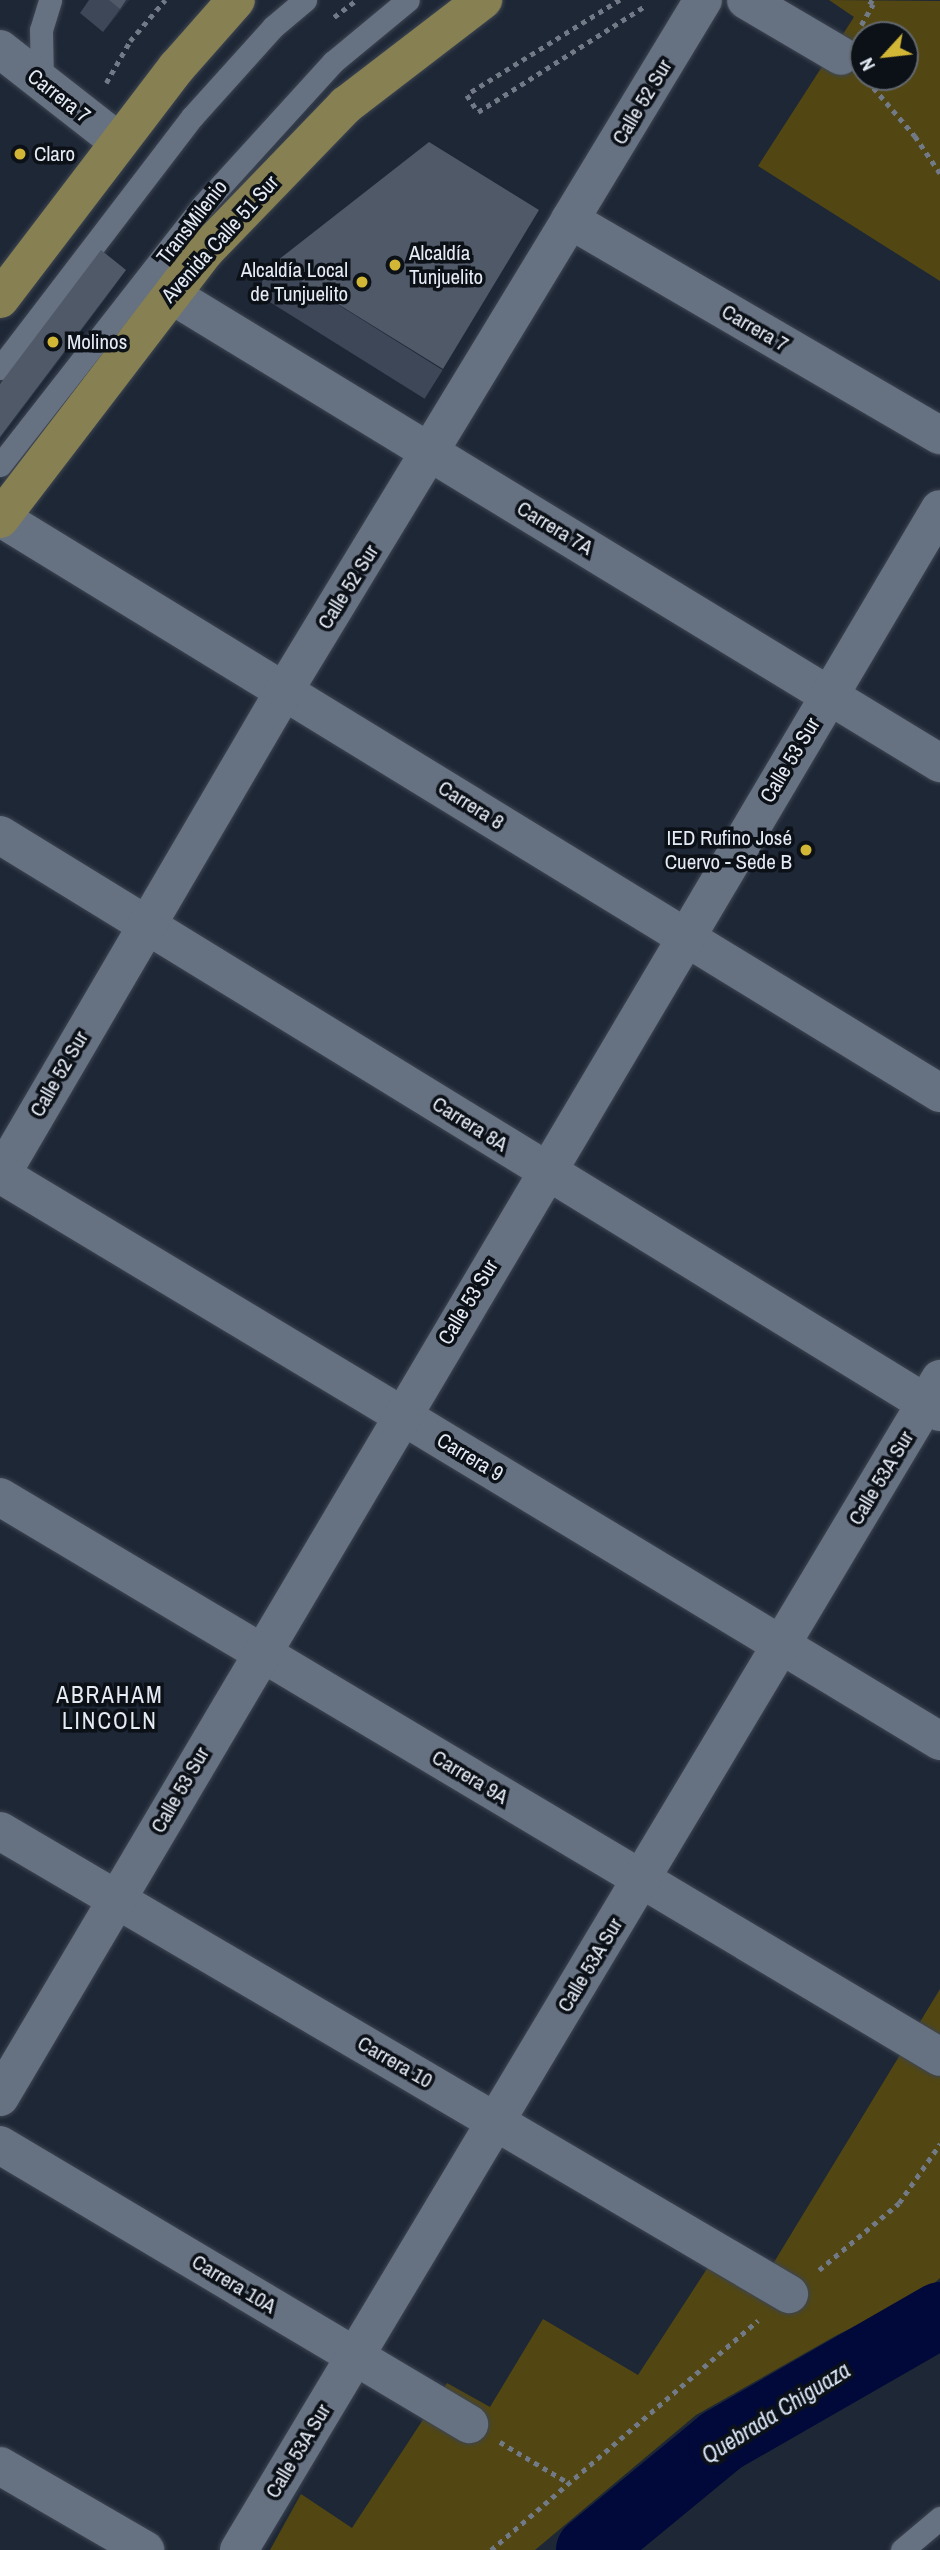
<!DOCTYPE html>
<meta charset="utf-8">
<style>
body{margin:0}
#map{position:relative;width:940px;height:2550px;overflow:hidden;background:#1e2736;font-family:"Archivo Narrow",sans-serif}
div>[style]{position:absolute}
.green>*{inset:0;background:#524713}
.river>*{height:66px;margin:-33px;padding:0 33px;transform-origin:33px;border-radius:33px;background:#00093a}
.path>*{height:4.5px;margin-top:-2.25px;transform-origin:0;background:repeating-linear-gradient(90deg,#727a87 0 5px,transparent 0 10px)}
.roads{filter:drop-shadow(0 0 2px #3d4551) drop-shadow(0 0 2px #3d4551)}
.lane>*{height:23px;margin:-11.5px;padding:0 11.5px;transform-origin:11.5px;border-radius:11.5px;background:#667182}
.street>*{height:38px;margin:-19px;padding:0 19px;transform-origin:19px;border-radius:19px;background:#667182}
.secondary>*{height:38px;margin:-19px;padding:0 19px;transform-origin:19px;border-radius:19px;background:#667182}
.primary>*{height:38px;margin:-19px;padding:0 19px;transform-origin:19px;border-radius:19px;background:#878053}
.wall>*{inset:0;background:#3e4757;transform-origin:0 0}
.shaded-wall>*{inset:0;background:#293343}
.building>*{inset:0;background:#4f5968}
.dots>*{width:19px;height:19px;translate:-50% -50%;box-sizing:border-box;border:4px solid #0c1017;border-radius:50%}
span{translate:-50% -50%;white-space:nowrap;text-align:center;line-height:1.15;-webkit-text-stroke:7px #0c1017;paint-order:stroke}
.street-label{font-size:21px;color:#e4ebf5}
.poi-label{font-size:21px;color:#e4ebf5}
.left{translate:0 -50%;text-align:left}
.right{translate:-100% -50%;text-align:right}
.neighbourhood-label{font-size:23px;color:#e4ebf5;letter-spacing:2px}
.water-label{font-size:23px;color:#dae5f6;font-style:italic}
.north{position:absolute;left:849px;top:21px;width:70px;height:70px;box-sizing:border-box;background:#0c1017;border:2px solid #626870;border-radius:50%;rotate:243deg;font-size:19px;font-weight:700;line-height:28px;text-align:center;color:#e4ebf5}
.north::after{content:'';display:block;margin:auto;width:24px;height:32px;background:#d2b736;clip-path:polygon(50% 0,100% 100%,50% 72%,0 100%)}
</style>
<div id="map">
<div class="green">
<i style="clip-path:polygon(evenodd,829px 0,940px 1px,940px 281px,758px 166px,854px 17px,829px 0,863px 35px,905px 35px,905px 77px,863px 77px,863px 35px)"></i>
<i style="clip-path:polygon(940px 1989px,940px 2278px,923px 2293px,837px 2335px,696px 2415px,535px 2550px,270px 2550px,301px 2494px,352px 2528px,447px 2383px,490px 2407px,543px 2319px,638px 2375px,712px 2261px,759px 2287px)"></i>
</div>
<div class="river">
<i style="left:589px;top:2550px;width:171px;rotate:-39.5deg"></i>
<i style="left:721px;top:2441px;width:253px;rotate:-29.9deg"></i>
</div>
<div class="path">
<i style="left:620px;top:0;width:180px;rotate:148.2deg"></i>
<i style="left:467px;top:95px;width:20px;rotate:57deg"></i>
<i style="left:478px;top:112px;width:198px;rotate:-32.4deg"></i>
<i style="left:334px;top:17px;width:26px;rotate:-37deg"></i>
<i style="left:861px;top:25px;width:24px;rotate:-60deg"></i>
<i style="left:873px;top:4px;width:7px;rotate:-146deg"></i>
<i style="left:867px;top:80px;width:74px;rotate:49.4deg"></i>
<i style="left:915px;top:136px;width:45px;rotate:56deg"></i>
<i style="left:106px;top:83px;width:48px;rotate:-60.3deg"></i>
<i style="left:130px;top:41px;width:54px;rotate:-49.5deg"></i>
<i style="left:819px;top:2270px;width:104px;rotate:-39.9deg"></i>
<i style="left:899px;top:2203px;width:72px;rotate:-55.2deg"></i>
<i style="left:500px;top:2442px;width:78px;rotate:30.8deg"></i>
<i style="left:491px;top:2550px;width:352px;rotate:-40.7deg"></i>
</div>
<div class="roads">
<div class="lane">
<i style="left:42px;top:82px;width:52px;rotate:-91.1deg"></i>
<i style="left:41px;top:30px;width:31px;rotate:-73deg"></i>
<i style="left:0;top:368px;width:316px;rotate:-52.6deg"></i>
<i style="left:192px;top:117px;width:121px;rotate:-48deg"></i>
<i style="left:273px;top:27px;width:42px;rotate:-40.2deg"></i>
<i style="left:0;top:465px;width:328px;rotate:-52deg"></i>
<i style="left:202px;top:206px;width:195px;rotate:-47.7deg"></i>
<i style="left:333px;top:62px;width:97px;rotate:-39.6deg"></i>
<i style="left:902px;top:2550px;width:50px;rotate:-40.1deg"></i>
</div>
<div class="street">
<i style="left:746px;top:0;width:110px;rotate:30.5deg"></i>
<i style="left:170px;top:294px;width:902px;rotate:31.35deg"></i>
<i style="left:1px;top:518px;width:1101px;rotate:31.48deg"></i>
<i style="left:0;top:835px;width:1103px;rotate:31.54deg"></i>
<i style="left:1px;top:1175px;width:561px;rotate:-59.68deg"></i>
<i style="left:284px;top:691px;width:551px;rotate:-58.73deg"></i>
<i style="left:401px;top:1415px;width:630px;rotate:31.17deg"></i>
<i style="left:0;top:1497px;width:1094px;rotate:30.78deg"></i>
<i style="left:0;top:1831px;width:915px;rotate:30.41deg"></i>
<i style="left:0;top:2145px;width:546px;rotate:30.75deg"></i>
<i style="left:0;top:2466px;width:168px;rotate:30.1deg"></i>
<i style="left:239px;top:2550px;width:1365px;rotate:-59.09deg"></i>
</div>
<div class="secondary">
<i style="left:703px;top:0;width:257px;rotate:121.2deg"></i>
<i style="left:570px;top:220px;width:428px;rotate:30.2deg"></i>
<i style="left:0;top:49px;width:151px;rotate:38deg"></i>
<i style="left:0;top:1174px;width:468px;rotate:31deg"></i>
<i style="left:0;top:2097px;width:1845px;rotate:-59.38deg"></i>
</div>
<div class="primary">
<i style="left:0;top:299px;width:292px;rotate:-52.7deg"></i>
<i style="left:177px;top:67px;width:89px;rotate:-48.6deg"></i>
<i style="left:0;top:519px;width:339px;rotate:-52.6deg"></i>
<i style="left:206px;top:250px;width:202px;rotate:-46deg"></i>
<i style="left:346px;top:105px;width:173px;rotate:-37.5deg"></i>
</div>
</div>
<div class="wall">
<i style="clip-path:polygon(89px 0,129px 0,103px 32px,80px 13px)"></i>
<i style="left:273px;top:264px;width:200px;height:34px;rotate:32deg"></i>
</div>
<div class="shaded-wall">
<i style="clip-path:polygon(126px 0,129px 0,103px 32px,120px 9px)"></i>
<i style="clip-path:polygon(126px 270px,106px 298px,0 439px,0 437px)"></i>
</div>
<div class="building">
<i style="clip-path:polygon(109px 0,126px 0,120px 9px)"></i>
<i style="clip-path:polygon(429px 142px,539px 210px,443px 369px,273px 264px)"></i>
<i style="clip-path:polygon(101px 250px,126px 270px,0 437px,0 384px)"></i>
</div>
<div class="dots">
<i style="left:20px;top:154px;background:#d2b736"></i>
<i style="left:395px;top:265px;background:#d2b736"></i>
<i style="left:362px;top:282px;background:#d2b736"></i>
<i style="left:53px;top:342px;background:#d2b736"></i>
<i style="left:806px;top:850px;background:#d2b736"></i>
</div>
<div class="street-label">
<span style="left:59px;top:96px;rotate:38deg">Carrera 7</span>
<span style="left:642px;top:102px;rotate:-59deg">Calle 52 Sur</span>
<span style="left:192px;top:222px;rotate:-52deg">TransMilenio</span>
<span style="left:220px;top:239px;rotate:-48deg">Avenida Calle 51 Sur</span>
<span style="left:755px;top:328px;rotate:30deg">Carrera 7</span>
<span style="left:555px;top:528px;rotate:31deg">Carrera 7A</span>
<span style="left:348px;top:587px;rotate:-58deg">Calle 52 Sur</span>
<span style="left:790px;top:760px;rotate:-59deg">Calle 53 Sur</span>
<span style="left:471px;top:805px;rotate:32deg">Carrera 8</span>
<span style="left:59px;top:1074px;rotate:-60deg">Calle 52 Sur</span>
<span style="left:470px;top:1124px;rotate:32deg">Carrera 8A</span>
<span style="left:468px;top:1302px;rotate:-59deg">Calle 53 Sur</span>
<span style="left:470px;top:1457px;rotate:31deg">Carrera 9</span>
<span style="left:881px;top:1478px;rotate:-59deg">Calle 53A Sur</span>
<span style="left:470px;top:1777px;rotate:31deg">Carrera 9A</span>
<span style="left:180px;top:1790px;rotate:-60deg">Calle 53 Sur</span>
<span style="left:590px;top:1965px;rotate:-59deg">Calle 53A Sur</span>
<span style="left:395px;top:2062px;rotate:30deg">Carrera 10</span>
<span style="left:234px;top:2284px;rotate:31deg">Carrera 10A</span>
<span style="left:298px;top:2451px;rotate:-59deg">Calle 53A Sur</span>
</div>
<div class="poi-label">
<span class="left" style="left:34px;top:154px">Claro</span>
<span class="left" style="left:409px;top:265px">Alcaldía<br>Tunjuelito</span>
<span class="right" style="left:348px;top:282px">Alcaldía Local<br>de Tunjuelito</span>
<span class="left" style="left:67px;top:342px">Molinos</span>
<span class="right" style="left:792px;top:850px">IED Rufino José<br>Cuervo - Sede B</span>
</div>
<div class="neighbourhood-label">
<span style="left:110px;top:1708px">ABRAHAM<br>LINCOLN</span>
</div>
<div class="water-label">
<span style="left:776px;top:2413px;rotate:-32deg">Quebrada Chiguaza</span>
</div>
<div class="north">N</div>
</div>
